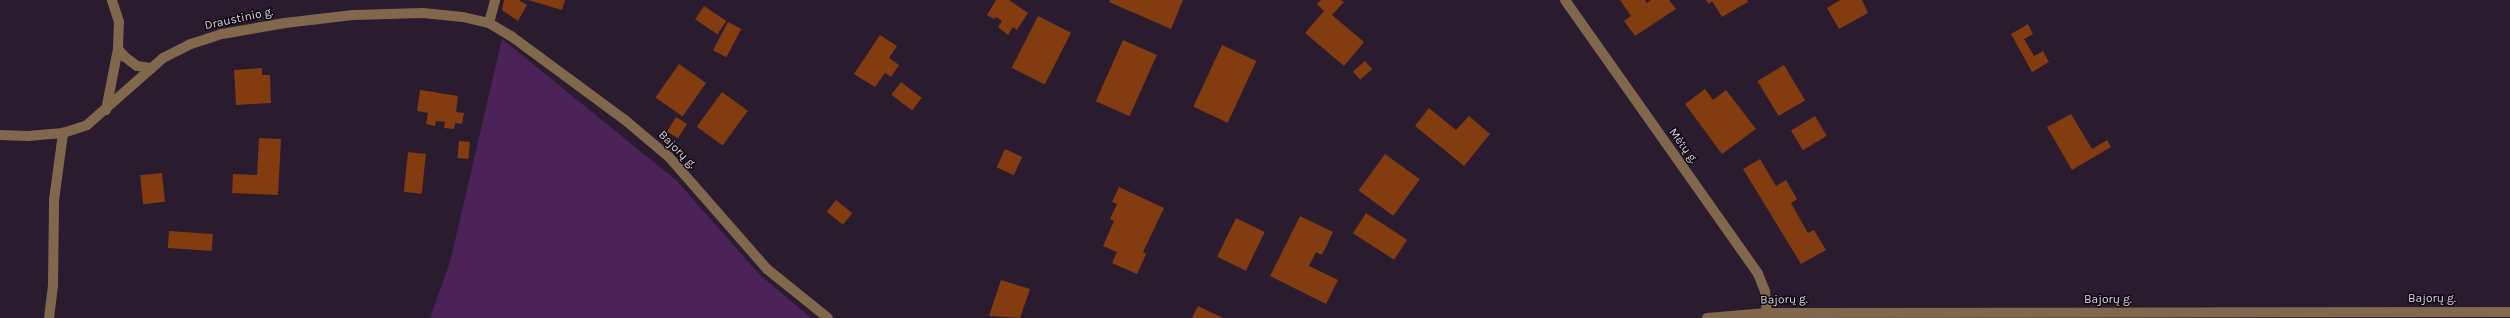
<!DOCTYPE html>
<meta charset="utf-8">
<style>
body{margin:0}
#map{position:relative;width:2510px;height:318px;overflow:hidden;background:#2a1b2f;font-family:Karla,sans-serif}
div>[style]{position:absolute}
.green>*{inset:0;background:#4b2359}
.building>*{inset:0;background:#833b10;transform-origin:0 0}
.minor>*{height:10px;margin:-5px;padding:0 5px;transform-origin:5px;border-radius:5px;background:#81684d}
span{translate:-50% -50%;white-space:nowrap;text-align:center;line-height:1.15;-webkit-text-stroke:3px #0f0911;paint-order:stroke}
.street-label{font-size:12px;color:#dbd1de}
</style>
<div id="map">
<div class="green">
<i style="clip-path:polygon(502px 39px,677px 181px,759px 274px,811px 318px,430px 318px,450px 262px)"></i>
</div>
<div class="building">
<i style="clip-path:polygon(504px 0,519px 0,527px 5px,518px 21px,502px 10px)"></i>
<i style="clip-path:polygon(528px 0,565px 0,562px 10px)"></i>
<i style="clip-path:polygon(996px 0,1009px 0,1028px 13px,1017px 30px,1013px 27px,1008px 35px,998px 27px,1002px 21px,996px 17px,994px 19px,987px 15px)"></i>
<i style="clip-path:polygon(1110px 0,1183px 0,1171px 29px,1109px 2px)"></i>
<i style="clip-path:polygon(1321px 0,1341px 0,1344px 2px,1332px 15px,1364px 42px,1344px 66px,1305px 33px,1324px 11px,1317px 4px)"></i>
<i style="clip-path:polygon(1620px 0,1645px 0,1647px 3px,1651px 0,1669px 0,1676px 9px,1635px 36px,1624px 21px,1631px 16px)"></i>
<i style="clip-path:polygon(1706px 0,1747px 0,1748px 2px,1722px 17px,1712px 1px,1709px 4px)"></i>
<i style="clip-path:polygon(1840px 0,1862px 0,1868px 13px,1839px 29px,1827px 8px)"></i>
<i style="left:704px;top:6px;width:27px;height:16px;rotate:34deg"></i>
<i style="left:1038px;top:16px;width:37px;height:58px;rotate:27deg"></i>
<i style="left:728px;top:22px;width:15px;height:32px;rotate:28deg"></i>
<i style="clip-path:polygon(2028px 24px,2033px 34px,2024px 39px,2034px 56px,2043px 51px,2049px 62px,2032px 72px,2011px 34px)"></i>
<i style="clip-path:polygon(880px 35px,897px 46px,889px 58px,899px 65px,891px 77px,885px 73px,875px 87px,854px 74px)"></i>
<i style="left:1123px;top:40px;width:37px;height:67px;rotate:24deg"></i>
<i style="left:1222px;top:45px;width:38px;height:68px;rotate:25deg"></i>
<i style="left:1365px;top:61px;width:11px;height:16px;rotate:49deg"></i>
<i style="left:679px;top:64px;width:33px;height:41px;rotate:35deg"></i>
<i style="left:1784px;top:65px;width:41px;height:31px;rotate:59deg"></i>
<i style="clip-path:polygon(262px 68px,262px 75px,270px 75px,271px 103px,236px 105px,234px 70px)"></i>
<i style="left:901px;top:82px;width:26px;height:16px;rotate:37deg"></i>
<i style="clip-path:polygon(1705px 89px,1713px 100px,1726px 90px,1756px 129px,1722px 154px,1685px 104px)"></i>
<i style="clip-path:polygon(420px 90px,458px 96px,456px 112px,464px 113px,462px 124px,455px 123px,454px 129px,444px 128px,445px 122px,436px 121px,435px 126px,426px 124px,428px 113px,417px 111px)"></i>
<i style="left:722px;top:92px;width:32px;height:43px;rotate:36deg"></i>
<i style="clip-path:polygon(1429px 108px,1456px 130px,1469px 116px,1490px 134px,1464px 166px,1415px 126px)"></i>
<i style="clip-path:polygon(2071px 114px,2092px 149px,2107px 140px,2111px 147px,2072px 170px,2047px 127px)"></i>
<i style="left:1815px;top:116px;width:23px;height:28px;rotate:59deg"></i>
<i style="left:676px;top:117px;width:13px;height:17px;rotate:32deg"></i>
<i style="clip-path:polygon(259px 138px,281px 139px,278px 195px,232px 193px,233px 174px,257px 175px)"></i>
<i style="left:459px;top:141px;width:11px;height:17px;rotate:5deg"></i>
<i style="left:1005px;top:149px;width:19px;height:20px;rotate:25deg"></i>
<i style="left:408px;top:152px;width:18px;height:40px;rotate:6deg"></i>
<i style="left:1385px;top:154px;width:43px;height:45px;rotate:36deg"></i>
<i style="clip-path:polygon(1760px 159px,1776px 186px,1786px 180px,1797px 199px,1791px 203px,1808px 233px,1814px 230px,1826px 250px,1801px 264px,1743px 169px)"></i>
<i style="left:162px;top:173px;width:29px;height:22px;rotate:84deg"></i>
<i style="clip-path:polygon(1119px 187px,1164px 208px,1143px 252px,1146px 254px,1137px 274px,1112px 263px,1117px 252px,1103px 246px,1114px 221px,1110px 219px,1117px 204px,1112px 202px)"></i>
<i style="left:836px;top:200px;width:21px;height:15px;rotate:39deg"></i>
<i style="left:1366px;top:213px;width:49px;height:24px;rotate:33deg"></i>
<i style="clip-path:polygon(1300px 216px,1333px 232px,1322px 255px,1316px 252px,1309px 266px,1338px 280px,1326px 304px,1270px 276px)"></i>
<i style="left:1236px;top:218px;width:32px;height:43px;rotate:26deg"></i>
<i style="left:169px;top:231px;width:44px;height:17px;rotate:4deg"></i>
<i style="clip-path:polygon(1001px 280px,1030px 289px,1020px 318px,989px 316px)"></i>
<i style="clip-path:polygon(1198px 306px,1223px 318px,1192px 318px)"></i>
</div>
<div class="minor">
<i style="left:1565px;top:0;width:335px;rotate:54.8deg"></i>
<i style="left:1758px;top:274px;width:18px;rotate:68deg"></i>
<i style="left:1765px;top:291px;width:22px;rotate:85deg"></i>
<i style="left:489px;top:23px;width:24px;rotate:-75deg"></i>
<i style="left:118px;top:49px;width:11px;rotate:49deg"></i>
<i style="left:125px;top:57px;width:15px;rotate:37deg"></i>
<i style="left:137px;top:66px;width:15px;rotate:8deg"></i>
<i style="left:106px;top:110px;width:62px;rotate:-78.9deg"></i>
<i style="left:118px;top:49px;width:27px;rotate:-88deg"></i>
<i style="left:119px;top:22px;width:23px;rotate:-108deg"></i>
<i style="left:0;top:135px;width:28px;rotate:2deg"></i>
<i style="left:28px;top:136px;width:35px;rotate:-5deg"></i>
<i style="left:63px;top:133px;width:25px;rotate:-18deg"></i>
<i style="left:87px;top:125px;width:101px;rotate:-41.4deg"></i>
<i style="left:163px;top:58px;width:31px;rotate:-27deg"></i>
<i style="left:191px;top:44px;width:33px;rotate:-18deg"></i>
<i style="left:222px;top:34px;width:64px;rotate:-9.9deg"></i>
<i style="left:285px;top:23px;width:68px;rotate:-6.7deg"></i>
<i style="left:353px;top:15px;width:70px;rotate:-1.6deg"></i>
<i style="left:423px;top:13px;width:40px;rotate:5.7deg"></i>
<i style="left:463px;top:17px;width:27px;rotate:13deg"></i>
<i style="left:489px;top:23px;width:26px;rotate:31deg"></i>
<i style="left:511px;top:36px;width:142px;rotate:36.4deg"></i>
<i style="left:625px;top:120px;width:57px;rotate:40.1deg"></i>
<i style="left:669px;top:157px;width:149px;rotate:48.8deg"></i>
<i style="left:767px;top:269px;width:78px;rotate:38.8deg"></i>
<i style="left:49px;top:318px;width:33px;rotate:-83deg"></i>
<i style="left:53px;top:285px;width:85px;rotate:-89.3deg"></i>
<i style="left:54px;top:200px;width:68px;rotate:-82.3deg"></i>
<i style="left:1707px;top:318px;width:60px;rotate:-4.8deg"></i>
<i style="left:1767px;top:313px;width:743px;rotate:-0.08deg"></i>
</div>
<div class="street-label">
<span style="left:239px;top:19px;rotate:-12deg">Draustinio g.</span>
<span style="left:1683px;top:146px;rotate:54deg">Mėtų g.</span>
<span style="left:677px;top:150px;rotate:45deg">Bajorų g.</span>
<span style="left:2432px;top:299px">Bajorų g.</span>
<span style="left:1784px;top:300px;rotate:-1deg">Bajorų g.</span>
<span style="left:2108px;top:300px">Bajorų g.</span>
</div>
</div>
